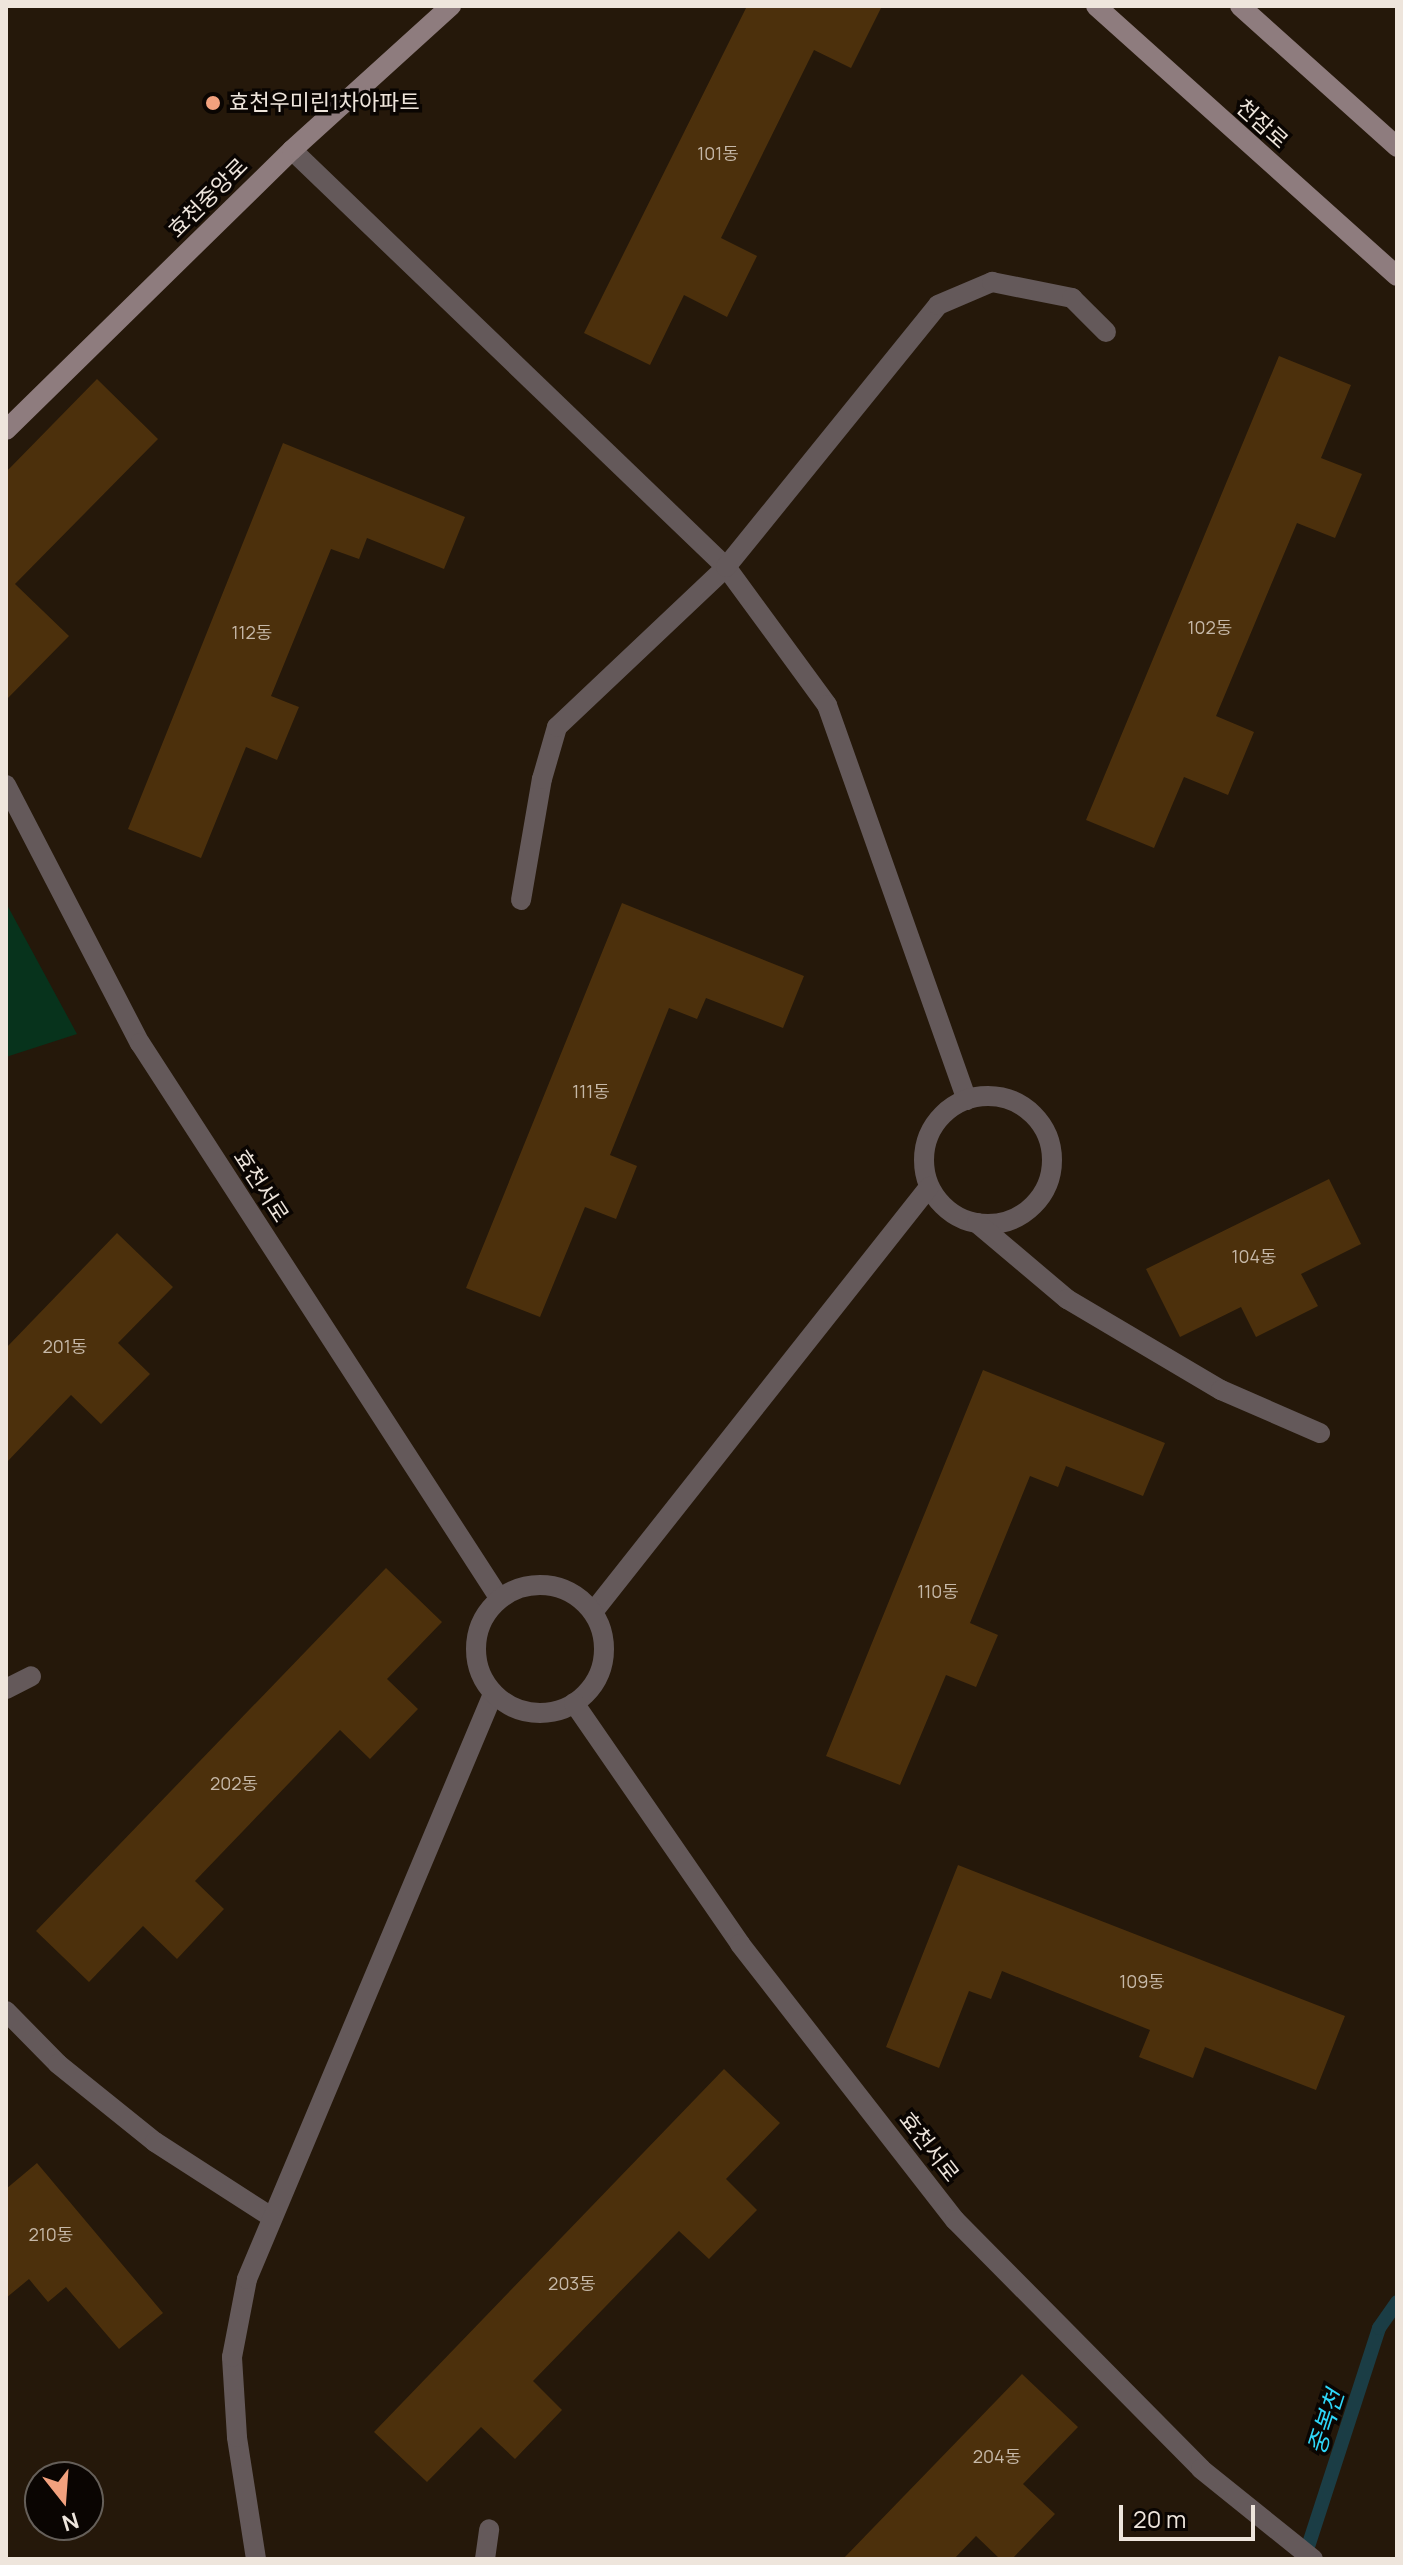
<!DOCTYPE html>
<meta charset="utf-8">
<style>
body{margin:0}
#map{position:relative;width:1403px;height:2565px;overflow:hidden;background:#25180a;font-family:Manrope,"Noto Sans KR",sans-serif}
div>[style]{position:absolute}
.green>*{inset:0;background:#07331c}
.stream>*{height:14px;margin:-7px;padding:0 7px;transform-origin:7px;border-radius:7px;background:#1b3d45}
.building>*{inset:0;background:#4c300c}
.lane>*{height:20px;margin:-10px;padding:0 10px;transform-origin:10px;border-radius:10px;background:#64595a}
.lane>.ring{margin:-10px;padding:0;box-sizing:content-box;background:none;border:20px solid #64595a;border-radius:50%}
.street>*{height:20px;margin:-10px;padding:0 10px;transform-origin:10px;border-radius:10px;background:#64595a}
.street>.ring{margin:-10px;padding:0;box-sizing:content-box;background:none;border:20px solid #64595a;border-radius:50%}
.secondary>*{height:20px;margin:-10px;padding:0 10px;transform-origin:10px;border-radius:10px;background:#8e7c7e}
.dots>*{width:22px;height:22px;translate:-50% -50%;box-sizing:border-box;border:4px solid #0a0502;border-radius:50%}
span{translate:-50% -50%;white-space:nowrap;text-align:center;line-height:1.15;-webkit-text-stroke:7px #0a0502;paint-order:stroke}
.number-label{font-size:18px;color:#c6b8a8}
.number-label span{-webkit-text-stroke-width:0}
.poi-label{font-size:22px;color:#eee5dc}
.left{translate:0 -50%;text-align:left}
.street-label{font-size:22px;color:#eee5dc}
.water-label{font-size:24px;color:#2fd7f9;font-style:italic}
.frame{position:absolute;inset:0;border:8px solid #eee5dc;pointer-events:none}
.north{position:absolute;left:24px;top:2461px;width:80px;height:80px;box-sizing:border-box;background:#0a0502;border:2px solid #655f59;border-radius:50%;rotate:163deg;font-size:22px;font-weight:700;line-height:32px;text-align:center;color:#eee5dc}
.north::after{content:'';display:block;margin:auto;width:28px;height:36px;background:#f2a17e;clip-path:polygon(50% 0,100% 100%,50% 72%,0 100%)}
.scale{position:absolute;left:1119px;top:2505px;width:136px;height:36px;box-sizing:border-box;border:4px solid #eee5dc;border-top:0;padding-left:10px;font-size:24px;line-height:28px;white-space:nowrap;color:#eee5dc;-webkit-text-stroke:6px #0a0502;paint-order:stroke}
</style>
<div id="map">
<div class="green">
<i style="clip-path:polygon(6px 903px,77px 1034px,6px 1057px)"></i>
</div>
<div class="stream">
<i style="left:1304px;top:2559px;width:243px;rotate:-72deg"></i>
<i style="left:1379px;top:2328px;width:32px;rotate:-55deg"></i>
</div>
<div class="building">
<i style="clip-path:polygon(747px 6px,882px 6px,851px 68px,814px 50px,721px 238px,757px 256px,727px 317px,684px 295px,650px 365px,584px 333px)"></i>
<i style="clip-path:polygon(1279px 356px,1351px 385px,1321px 458px,1362px 474px,1335px 538px,1297px 523px,1216px 716px,1254px 732px,1228px 795px,1184px 777px,1154px 848px,1086px 820px)"></i>
<i style="clip-path:polygon(97px 379px,158px 439px,15px 584px,69px 636px,6px 700px,6px 472px)"></i>
<i style="clip-path:polygon(283px 443px,465px 517px,444px 569px,367px 538px,359px 559px,331px 549px,271px 696px,299px 707px,277px 760px,246px 747px,201px 858px,128px 829px)"></i>
<i style="clip-path:polygon(622px 903px,804px 976px,783px 1028px,706px 998px,697px 1019px,669px 1008px,610px 1155px,637px 1166px,616px 1219px,585px 1207px,540px 1317px,466px 1288px)"></i>
<i style="clip-path:polygon(1329px 1179px,1361px 1244px,1301px 1274px,1318px 1306px,1256px 1337px,1241px 1307px,1180px 1337px,1146px 1269px)"></i>
<i style="clip-path:polygon(117px 1233px,173px 1287px,118px 1343px,150px 1374px,101px 1424px,71px 1395px,6px 1463px,6px 1348px)"></i>
<i style="clip-path:polygon(983px 1370px,1165px 1443px,1143px 1496px,1066px 1466px,1058px 1487px,1030px 1476px,970px 1623px,998px 1635px,976px 1687px,946px 1675px,900px 1785px,826px 1756px)"></i>
<i style="clip-path:polygon(386px 1568px,442px 1622px,387px 1679px,418px 1709px,370px 1759px,340px 1730px,195px 1881px,224px 1909px,177px 1959px,143px 1926px,89px 1982px,36px 1931px)"></i>
<i style="clip-path:polygon(958px 1865px,1345px 2016px,1316px 2090px,1205px 2047px,1193px 2078px,1139px 2057px,1150px 2030px,1002px 1971px,991px 1999px,969px 1991px,939px 2068px,886px 2047px)"></i>
<i style="clip-path:polygon(724px 2069px,780px 2123px,726px 2179px,757px 2210px,709px 2259px,679px 2231px,533px 2381px,562px 2410px,515px 2459px,481px 2427px,427px 2482px,374px 2432px)"></i>
<i style="clip-path:polygon(37px 2163px,163px 2313px,119px 2349px,66px 2287px,48px 2302px,29px 2279px,6px 2298px,6px 2189px)"></i>
<i style="clip-path:polygon(1022px 2374px,1078px 2427px,1023px 2484px,1055px 2514px,1012px 2559px,1000px 2559px,976px 2536px,954px 2559px,843px 2559px)"></i>
</div>
<div class="lane">
<i style="left:292px;top:150px;width:602px;rotate:43.86deg"></i>
<i style="left:726px;top:567px;width:171px;rotate:53.8deg"></i>
<i style="left:827px;top:705px;width:419px;rotate:70.5deg"></i>
<i style="left:521px;top:900px;width:123px;rotate:-80.2deg"></i>
<i style="left:542px;top:779px;width:54px;rotate:-73.9deg"></i>
<i style="left:557px;top:727px;width:233px;rotate:-43.4deg"></i>
<i style="left:726px;top:567px;width:337px;rotate:-51deg"></i>
<i style="left:938px;top:305px;width:59px;rotate:-23.1deg"></i>
<i style="left:992px;top:282px;width:82px;rotate:11.3deg"></i>
<i style="left:1072px;top:298px;width:48px;rotate:45deg"></i>
<i class="ring" style="left:924px;top:1096px;width:108px;height:108px"></i>
<i style="left:977px;top:1223px;width:118px;rotate:40.2deg"></i>
<i style="left:1067px;top:1299px;width:179px;rotate:30.6deg"></i>
<i style="left:1221px;top:1390px;width:108px;rotate:23.5deg"></i>
<i style="left:593px;top:1612px;width:542px;rotate:-51.67deg"></i>
<i style="left:6px;top:1689px;width:28px;rotate:-27deg"></i>
<i style="left:6px;top:2011px;width:74px;rotate:45.5deg"></i>
<i style="left:58px;top:2064px;width:124px;rotate:38.8deg"></i>
<i style="left:155px;top:2142px;width:137px;rotate:32.8deg"></i>
<i style="left:256px;top:2559px;width:123px;rotate:-98.9deg"></i>
<i style="left:237px;top:2437px;width:80px;rotate:-93.6deg"></i>
<i style="left:232px;top:2357px;width:79px;rotate:-79.1deg"></i>
<i style="left:247px;top:2279px;width:635px;rotate:-67.19deg"></i>
<i style="left:485px;top:2559px;width:30px;rotate:-82deg"></i>
</div>
<div class="street">
<i style="left:6px;top:785px;width:291px;rotate:62.6deg"></i>
<i style="left:140px;top:1043px;width:662px;rotate:57.08deg"></i>
<i class="ring" style="left:476px;top:1585px;width:108px;height:108px"></i>
<i style="left:574px;top:1703px;width:293px;rotate:55.4deg"></i>
<i style="left:740px;top:1944px;width:350px;rotate:52.1deg"></i>
<i style="left:955px;top:2220px;width:350px;rotate:45.3deg"></i>
<i style="left:1201px;top:2469px;width:144px;rotate:38.8deg"></i>
</div>
<div class="secondary">
<i style="left:1096px;top:6px;width:404px;rotate:41.9deg"></i>
<i style="left:1240px;top:6px;width:211px;rotate:41.9deg"></i>
<i style="left:6px;top:430px;width:400px;rotate:-44.4deg"></i>
<i style="left:292px;top:150px;width:215px;rotate:-42.2deg"></i>
</div>
<div class="dots">
<i style="left:213px;top:103px;background:#f2a17e"></i>
</div>
<div class="number-label">
<span style="left:718px;top:153px">101동</span>
<span style="left:1210px;top:627px">102동</span>
<span style="left:252px;top:632px">112동</span>
<span style="left:591px;top:1091px">111동</span>
<span style="left:1254px;top:1256px">104동</span>
<span style="left:65px;top:1346px">201동</span>
<span style="left:938px;top:1591px">110동</span>
<span style="left:234px;top:1783px">202동</span>
<span style="left:1142px;top:1981px">109동</span>
<span style="left:51px;top:2234px">210동</span>
<span style="left:572px;top:2283px">203동</span>
<span style="left:997px;top:2456px">204동</span>
</div>
<div class="poi-label">
<span class="left" style="left:229px;top:103px">효천우미린1차아파트</span>
</div>
<div class="street-label">
<span style="left:1262px;top:124px;rotate:42deg">천잠로</span>
<span style="left:208px;top:198px;rotate:-45deg">효천중앙로</span>
<span style="left:261px;top:1186px;rotate:57deg">효천서로</span>
<span style="left:929px;top:2147px;rotate:52deg">효천서로</span>
</div>
<div class="water-label">
<span style="left:1325px;top:2422px;rotate:-72deg">중복천</span>
</div>
<div class="frame"></div>
<div class="north">N</div>
<div class="scale">20 m</div>
</div>
